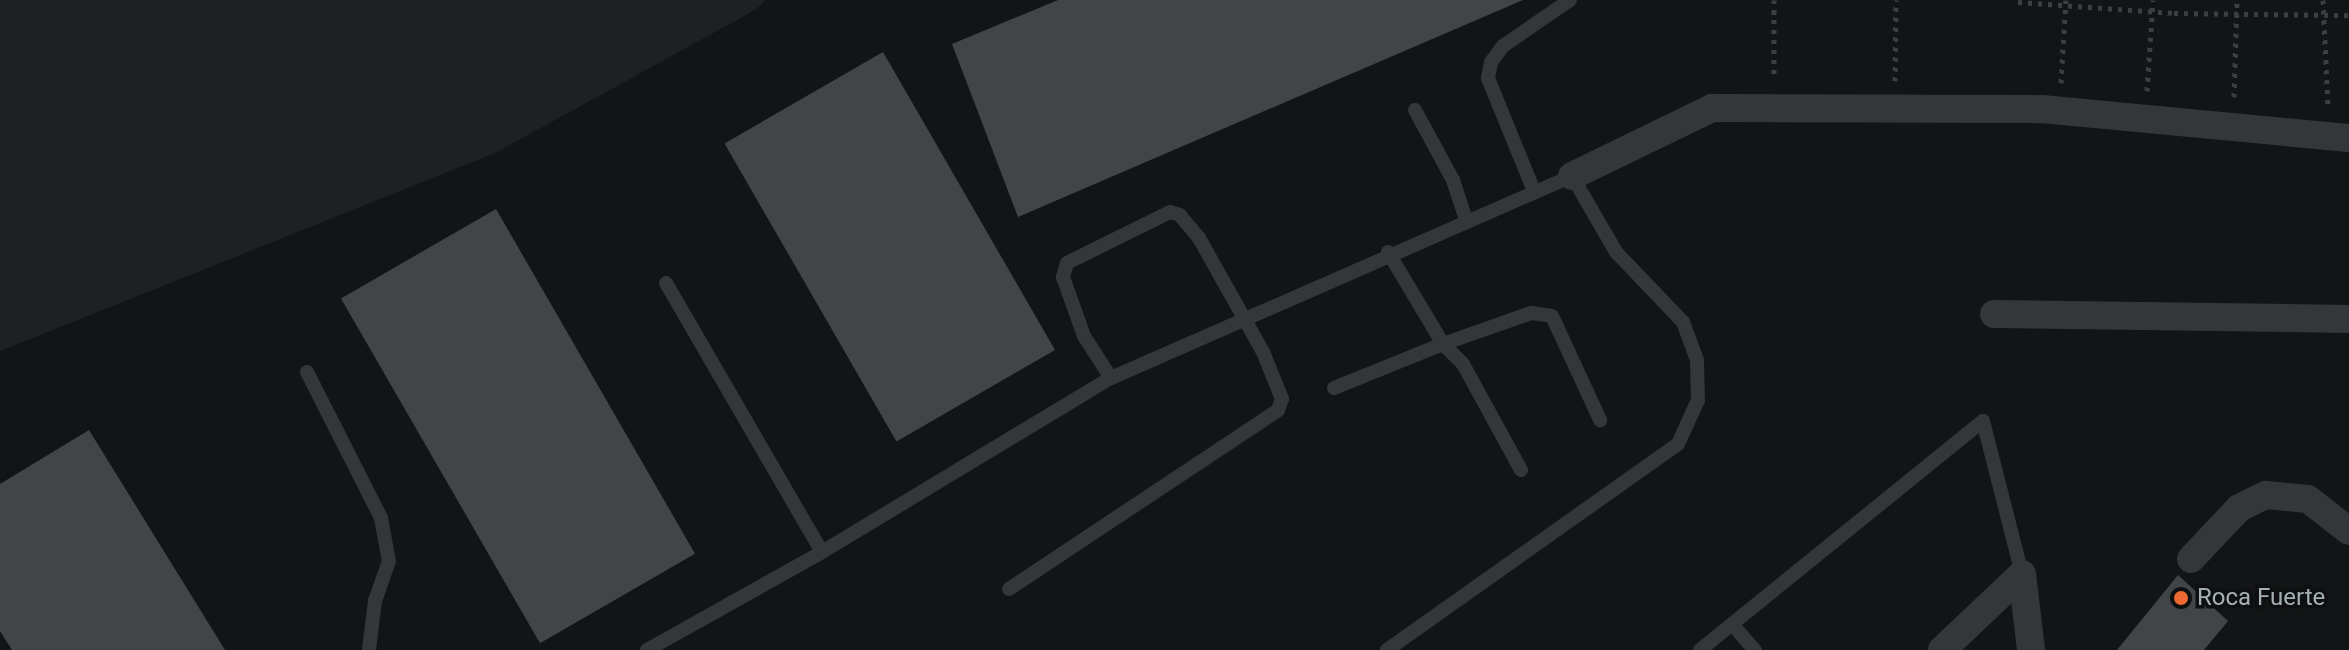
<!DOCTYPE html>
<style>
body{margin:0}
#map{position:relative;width:2349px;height:650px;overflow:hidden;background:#131415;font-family:Roboto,sans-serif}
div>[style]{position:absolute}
.built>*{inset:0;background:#1f2022}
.building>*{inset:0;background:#424548;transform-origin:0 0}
.path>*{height:5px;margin-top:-2.5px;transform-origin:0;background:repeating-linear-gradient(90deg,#3a3f41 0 4px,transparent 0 10px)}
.service>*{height:14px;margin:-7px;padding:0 7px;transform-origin:7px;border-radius:7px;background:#34373a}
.minor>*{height:28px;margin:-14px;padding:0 14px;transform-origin:14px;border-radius:14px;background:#34373a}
.dots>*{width:22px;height:22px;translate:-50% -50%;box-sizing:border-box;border:4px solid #0e0f10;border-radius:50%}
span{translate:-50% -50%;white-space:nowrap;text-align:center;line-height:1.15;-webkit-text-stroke:7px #0e0f10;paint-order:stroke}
.poi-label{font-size:24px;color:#a5b0b5}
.left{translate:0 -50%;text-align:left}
</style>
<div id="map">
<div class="built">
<i style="clip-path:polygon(0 0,765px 0,757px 9px,497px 152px,0 351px)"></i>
</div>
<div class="building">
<i style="clip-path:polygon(1058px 0,1523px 0,1018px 217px,952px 44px)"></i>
<i style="left:883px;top:52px;width:344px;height:183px;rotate:60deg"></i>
<i style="left:496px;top:209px;width:398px;height:179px;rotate:60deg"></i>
<i style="clip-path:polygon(89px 430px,225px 650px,12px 650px,0 631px,0 484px)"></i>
<i style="clip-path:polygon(2178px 575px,2228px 621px,2204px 650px,2117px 650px)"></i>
</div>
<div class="path">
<i style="left:1774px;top:0;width:79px;rotate:90deg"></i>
<i style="left:2323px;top:0;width:106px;rotate:87.3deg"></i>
<i style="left:2018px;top:2px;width:156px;rotate:4deg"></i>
<i style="left:2174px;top:13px;width:175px;rotate:0.7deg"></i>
<i style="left:1895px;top:81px;width:81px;rotate:-89.3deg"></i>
<i style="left:2061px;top:83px;width:83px;rotate:-86.6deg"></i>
<i style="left:2147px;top:91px;width:91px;rotate:-86.2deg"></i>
<i style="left:2234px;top:97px;width:97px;rotate:-88.2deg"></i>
</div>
<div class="service">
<i style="left:1415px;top:110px;width:80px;rotate:61.5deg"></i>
<i style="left:1453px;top:180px;width:42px;rotate:72deg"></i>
<i style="left:1534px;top:191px;width:122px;rotate:-112.2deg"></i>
<i style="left:1488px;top:78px;width:16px;rotate:-79deg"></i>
<i style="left:1491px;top:62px;width:20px;rotate:-53deg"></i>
<i style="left:1503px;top:46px;width:81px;rotate:-34.5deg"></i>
<i style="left:1388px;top:252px;width:107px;rotate:59.1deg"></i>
<i style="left:1443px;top:344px;width:93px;rotate:-19.4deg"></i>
<i style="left:1531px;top:313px;width:21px;rotate:8deg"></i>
<i style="left:1552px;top:316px;width:115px;rotate:65.2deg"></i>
<i style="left:666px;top:283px;width:311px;rotate:59.9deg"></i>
<i style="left:307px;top:372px;width:164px;rotate:63.1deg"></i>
<i style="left:381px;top:518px;width:44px;rotate:79.5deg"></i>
<i style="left:389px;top:561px;width:42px;rotate:109.3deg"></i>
<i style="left:375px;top:601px;width:49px;rotate:97deg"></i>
<i style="left:1334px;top:388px;width:118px;rotate:-22deg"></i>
<i style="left:1443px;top:344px;width:28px;rotate:45deg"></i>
<i style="left:1463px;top:364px;width:121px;rotate:61.3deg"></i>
<i style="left:1009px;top:589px;width:323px;rotate:-33.6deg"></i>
<i style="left:1278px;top:410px;width:12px;rotate:-70deg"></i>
<i style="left:1282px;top:399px;width:51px;rotate:-112deg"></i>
<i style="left:1263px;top:352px;width:131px;rotate:-119.3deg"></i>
<i style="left:1199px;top:238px;width:30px;rotate:-130deg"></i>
<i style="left:1180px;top:215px;width:10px;rotate:-163deg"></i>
<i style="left:1170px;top:212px;width:115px;rotate:153.7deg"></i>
<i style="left:1067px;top:263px;width:15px;rotate:106deg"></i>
<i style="left:1063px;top:277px;width:63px;rotate:70.4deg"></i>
<i style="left:1084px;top:336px;width:50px;rotate:57.3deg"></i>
<i style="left:1732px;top:624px;width:35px;rotate:49deg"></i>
<i style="left:647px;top:650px;width:201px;rotate:-29.2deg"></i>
<i style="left:822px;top:552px;width:337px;rotate:-31.1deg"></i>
<i style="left:1111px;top:378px;width:503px;rotate:-23.66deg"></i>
<i style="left:1572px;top:176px;width:88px;rotate:59.9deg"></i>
<i style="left:1616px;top:252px;width:97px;rotate:46.3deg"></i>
<i style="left:1683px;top:322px;width:40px;rotate:69.8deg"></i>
<i style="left:1697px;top:360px;width:40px;rotate:88.6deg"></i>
<i style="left:1698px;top:400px;width:48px;rotate:114.4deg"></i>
<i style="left:1678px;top:444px;width:357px;rotate:144.7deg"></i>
<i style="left:1700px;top:650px;width:364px;rotate:-39deg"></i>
<i style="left:1983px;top:421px;width:158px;rotate:75.7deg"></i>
</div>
<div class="minor">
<i style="left:1572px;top:176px;width:156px;rotate:-25.9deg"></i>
<i style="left:1712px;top:108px;width:330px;rotate:0.2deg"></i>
<i style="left:2042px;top:109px;width:308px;rotate:5.4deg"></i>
<i style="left:1994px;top:314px;width:355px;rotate:0.8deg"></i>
<i style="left:2191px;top:559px;width:70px;rotate:-46.7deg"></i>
<i style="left:2239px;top:508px;width:30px;rotate:-26deg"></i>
<i style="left:2266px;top:495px;width:42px;rotate:5.4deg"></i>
<i style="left:2308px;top:499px;width:52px;rotate:38deg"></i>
<i style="left:1942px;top:650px;width:110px;rotate:-43.5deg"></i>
<i style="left:2022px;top:574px;width:77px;rotate:83.2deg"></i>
</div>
<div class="dots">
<i style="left:2181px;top:598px;background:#ee6832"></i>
</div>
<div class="poi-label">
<span class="left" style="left:2197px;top:598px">Roca Fuerte</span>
</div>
</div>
